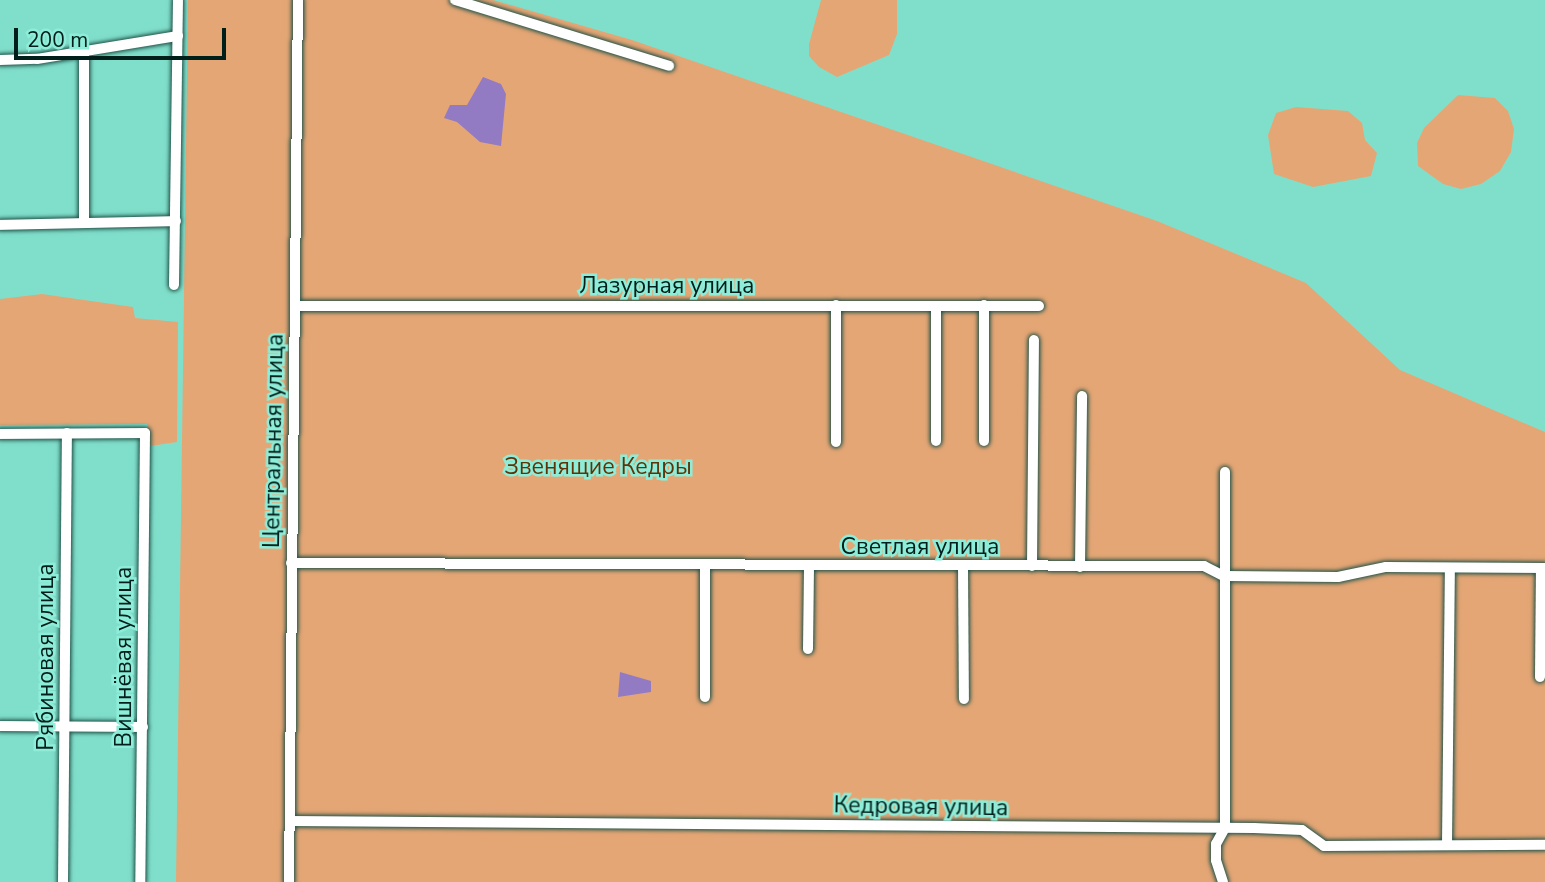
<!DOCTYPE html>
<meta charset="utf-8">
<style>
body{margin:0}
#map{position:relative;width:1545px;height:882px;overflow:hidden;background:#80dfcb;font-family:"Nunito Sans",sans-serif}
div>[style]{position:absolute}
.green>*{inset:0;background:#e5a675}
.water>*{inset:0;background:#927bc3}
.roads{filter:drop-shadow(0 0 2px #205349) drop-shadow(0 0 2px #205349)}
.minor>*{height:10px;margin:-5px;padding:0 5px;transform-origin:5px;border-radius:5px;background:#fff}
span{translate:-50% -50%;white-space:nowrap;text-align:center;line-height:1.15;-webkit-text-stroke:5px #8eedd8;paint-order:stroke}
.street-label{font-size:23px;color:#011f1a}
.park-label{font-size:23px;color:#603307}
.scale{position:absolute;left:14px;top:28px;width:212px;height:32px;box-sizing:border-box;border:4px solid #011f1a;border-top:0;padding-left:9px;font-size:21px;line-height:24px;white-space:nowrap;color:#011f1a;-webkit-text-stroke:5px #8eedd8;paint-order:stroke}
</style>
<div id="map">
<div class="green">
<i style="clip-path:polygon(188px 0,493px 0,632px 40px,1157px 221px,1306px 283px,1400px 370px,1545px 432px,1545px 882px,176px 882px)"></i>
<i style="clip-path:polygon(821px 0,897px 0,897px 34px,889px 55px,837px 77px,819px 67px,809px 56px,809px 44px)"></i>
<i style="clip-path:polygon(1458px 95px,1495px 98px,1508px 111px,1514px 129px,1511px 152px,1500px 171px,1481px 184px,1461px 189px,1443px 184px,1418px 166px,1417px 143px,1424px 128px)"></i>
<i style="clip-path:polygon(1296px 107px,1348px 111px,1362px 123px,1365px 140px,1377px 153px,1371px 176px,1313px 187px,1274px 174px,1268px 135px,1276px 113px)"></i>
<i style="clip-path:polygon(42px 294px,133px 307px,135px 318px,178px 322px,177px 442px,150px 446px,147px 424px,0 425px,0 299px)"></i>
</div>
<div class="water">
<i style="clip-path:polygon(483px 77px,501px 84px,506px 94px,501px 146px,480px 142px,457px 122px,444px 118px,450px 105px,467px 105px)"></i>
<i style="clip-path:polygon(620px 672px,651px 681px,651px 692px,618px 697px)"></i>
</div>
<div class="roads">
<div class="minor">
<i style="left:455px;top:0;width:224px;rotate:17.1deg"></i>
<i style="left:84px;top:53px;width:170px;rotate:90deg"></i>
<i style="left:0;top:60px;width:37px;rotate:-2deg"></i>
<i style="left:37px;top:59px;width:143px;rotate:-9.3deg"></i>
<i style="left:0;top:225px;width:176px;rotate:-1.3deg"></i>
<i style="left:174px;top:285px;width:285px;rotate:-89.2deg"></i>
<i style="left:296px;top:306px;width:743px"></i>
<i style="left:0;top:434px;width:145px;rotate:-0.4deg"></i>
<i style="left:145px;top:433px;width:449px;rotate:90.6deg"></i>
<i style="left:936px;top:441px;width:135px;rotate:-90deg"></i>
<i style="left:984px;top:441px;width:136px;rotate:-90deg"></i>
<i style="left:836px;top:442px;width:137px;rotate:-90deg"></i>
<i style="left:291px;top:563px;width:913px;rotate:0.19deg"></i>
<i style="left:1204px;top:566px;width:22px;rotate:27deg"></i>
<i style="left:1224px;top:576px;width:114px;rotate:0.5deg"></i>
<i style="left:1338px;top:577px;width:49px;rotate:-11.8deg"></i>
<i style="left:1386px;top:567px;width:159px;rotate:0.4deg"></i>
<i style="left:1032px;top:566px;width:226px;rotate:-89.5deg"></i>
<i style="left:963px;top:567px;width:132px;rotate:89.6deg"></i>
<i style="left:1080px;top:567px;width:171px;rotate:-89.3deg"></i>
<i style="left:808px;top:649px;width:83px;rotate:-89.3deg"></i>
<i style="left:1540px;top:677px;width:109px;rotate:-89.5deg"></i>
<i style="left:705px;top:697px;width:132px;rotate:-90deg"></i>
<i style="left:0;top:726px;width:143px;rotate:0.4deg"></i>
<i style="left:290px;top:821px;width:964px;rotate:0.42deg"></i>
<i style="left:1254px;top:828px;width:48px;rotate:2.4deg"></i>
<i style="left:1302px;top:830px;width:27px;rotate:36deg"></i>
<i style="left:1324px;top:846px;width:221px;rotate:-0.3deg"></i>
<i style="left:1447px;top:844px;width:276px;rotate:-89.4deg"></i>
<i style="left:63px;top:882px;width:449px;rotate:-89.5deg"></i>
<i style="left:289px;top:882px;width:882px;rotate:-89.42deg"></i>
<i style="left:1223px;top:882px;width:23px;rotate:-108deg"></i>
<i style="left:1216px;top:860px;width:16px;rotate:-90deg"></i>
<i style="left:1216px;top:844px;width:18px;rotate:-61deg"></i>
<i style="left:1225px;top:828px;width:356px;rotate:-90deg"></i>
</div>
</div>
<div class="street-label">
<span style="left:667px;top:286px">Лазурная улица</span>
<span style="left:274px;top:441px;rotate:-89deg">Центральная улица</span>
<span style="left:920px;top:547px">Светлая улица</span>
<span style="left:46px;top:657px;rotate:-90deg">Рябиновая улица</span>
<span style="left:124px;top:657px;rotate:-90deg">Вишнёвая улица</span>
<span style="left:921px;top:807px;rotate:1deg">Кедровая улица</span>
</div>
<div class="park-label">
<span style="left:598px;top:467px">Звенящие Кедры</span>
</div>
<div class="scale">200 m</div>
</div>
